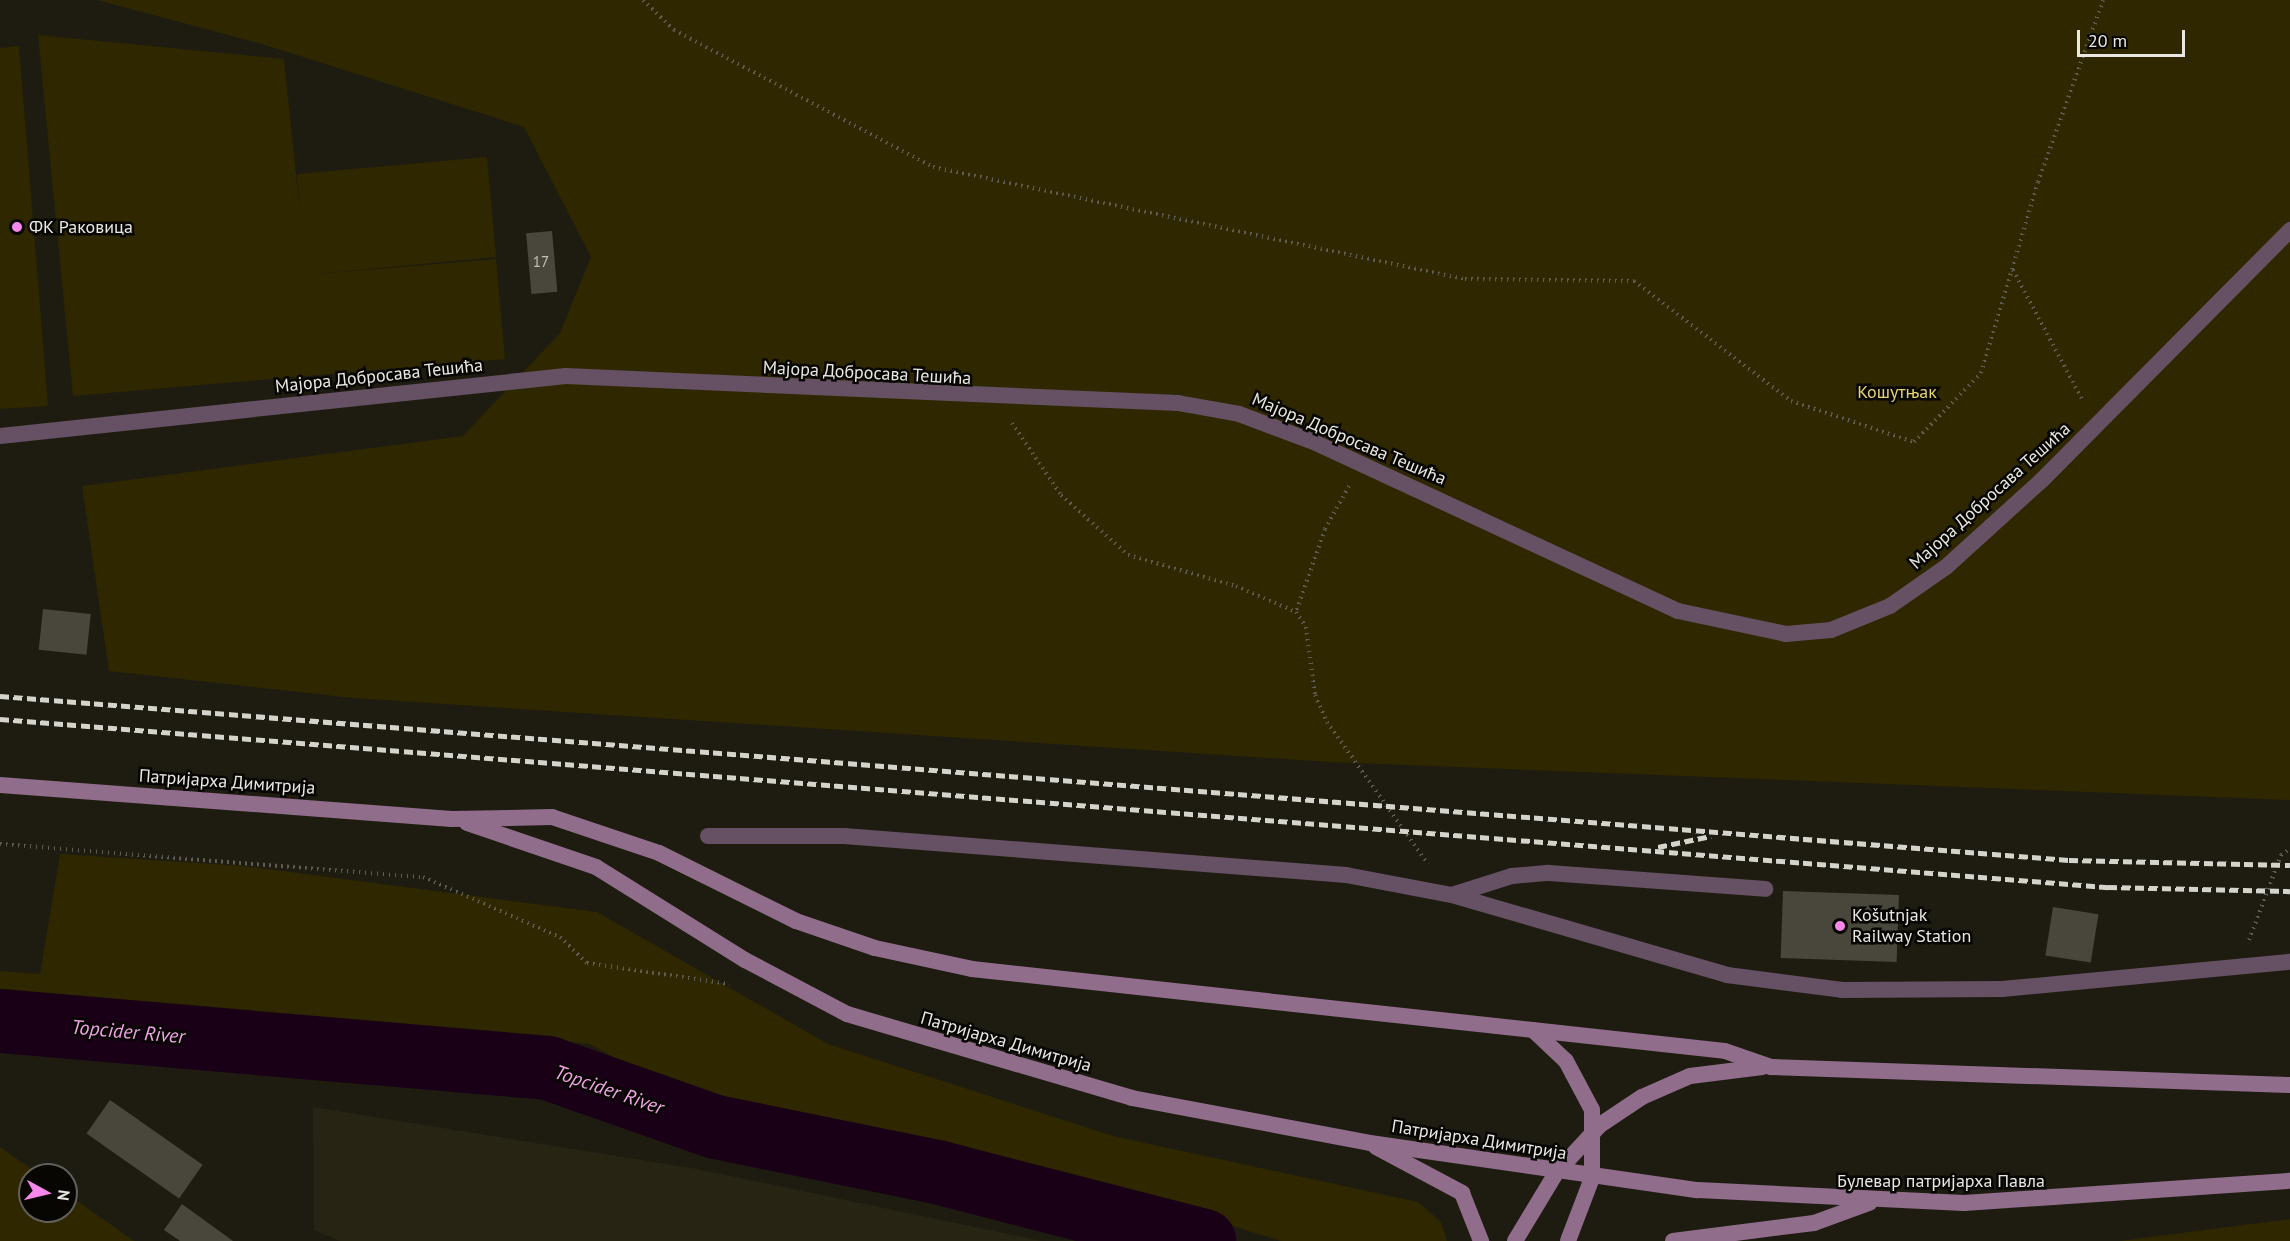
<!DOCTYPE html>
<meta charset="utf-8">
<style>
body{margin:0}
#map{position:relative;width:2290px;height:1241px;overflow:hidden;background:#1e1c11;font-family:"PT Sans",sans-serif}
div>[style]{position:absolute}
.built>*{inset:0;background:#272413}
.green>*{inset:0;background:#2e2700}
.river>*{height:64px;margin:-32px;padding:0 32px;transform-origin:32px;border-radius:32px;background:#190017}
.building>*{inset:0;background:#49473b;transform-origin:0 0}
.path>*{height:4px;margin-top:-2px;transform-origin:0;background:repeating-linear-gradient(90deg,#5e5c52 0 1.5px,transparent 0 6px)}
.service>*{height:16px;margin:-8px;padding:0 8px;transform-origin:8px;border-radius:8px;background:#665063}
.minor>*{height:16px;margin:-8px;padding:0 8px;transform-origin:8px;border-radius:8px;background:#665063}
.secondary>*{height:16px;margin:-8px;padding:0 8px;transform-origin:8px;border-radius:8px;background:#916d8c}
.rail>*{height:4.5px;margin-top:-2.25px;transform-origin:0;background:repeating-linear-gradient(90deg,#d4d3cc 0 9px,transparent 0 13.5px)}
.dots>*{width:16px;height:16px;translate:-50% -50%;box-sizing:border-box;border:3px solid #070603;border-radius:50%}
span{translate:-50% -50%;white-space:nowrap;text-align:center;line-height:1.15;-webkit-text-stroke:5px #070603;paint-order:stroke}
.number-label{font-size:15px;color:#c1c0b8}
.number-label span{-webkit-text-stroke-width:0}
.poi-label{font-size:18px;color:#e9e8e1}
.left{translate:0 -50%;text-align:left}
.street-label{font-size:18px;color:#e9e8e1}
.park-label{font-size:18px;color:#e7d471}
.water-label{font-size:20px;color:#efa3e5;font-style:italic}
.north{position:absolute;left:18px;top:1163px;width:60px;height:60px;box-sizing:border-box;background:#070603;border:2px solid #61605c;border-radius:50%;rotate:98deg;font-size:16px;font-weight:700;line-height:24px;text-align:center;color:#e9e8e1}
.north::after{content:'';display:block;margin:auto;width:21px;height:27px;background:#f788eb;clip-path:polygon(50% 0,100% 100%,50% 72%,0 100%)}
.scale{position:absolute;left:2077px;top:30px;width:108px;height:27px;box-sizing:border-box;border:3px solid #e9e8e1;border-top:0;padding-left:8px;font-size:18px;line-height:21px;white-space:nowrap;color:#e9e8e1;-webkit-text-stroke:4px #070603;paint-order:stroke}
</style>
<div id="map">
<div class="built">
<i style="clip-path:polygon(313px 1107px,697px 1169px,1042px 1241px,340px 1241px,314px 1230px)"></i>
</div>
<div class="green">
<i style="clip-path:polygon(97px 0,2290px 0,2290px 800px,1330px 762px,353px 698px,109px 671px,82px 486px,463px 436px,560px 333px,591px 257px,524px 127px,262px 44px)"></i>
<i style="clip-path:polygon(38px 35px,284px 59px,300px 213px,297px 174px,487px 157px,496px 257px,306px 275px,496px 259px,505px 359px,73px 396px)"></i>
<i style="clip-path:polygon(19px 46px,48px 406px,0 409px,0 48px)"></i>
<i style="clip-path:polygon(60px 854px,244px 866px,597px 912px,828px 1044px,1113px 1136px,1418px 1202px,1441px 1222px,1447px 1241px,1281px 1241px,1113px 1189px,706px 1099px,661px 1084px,590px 1044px,178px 1008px,0 1000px,0 971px,40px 974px)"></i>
<i style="clip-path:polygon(0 1147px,40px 1175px,30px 1175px,30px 1211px,66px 1211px,66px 1193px,134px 1241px,0 1241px)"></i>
<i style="clip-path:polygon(2290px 1219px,2290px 1241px,2119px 1241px)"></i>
</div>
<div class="river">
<i style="left:0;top:1021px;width:550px;rotate:4.9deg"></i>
<i style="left:548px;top:1068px;width:178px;rotate:19.4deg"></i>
<i style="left:716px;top:1127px;width:226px;rotate:11.5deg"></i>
<i style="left:937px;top:1172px;width:276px;rotate:14.5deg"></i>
</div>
<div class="building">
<i style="left:552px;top:231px;width:61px;height:26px;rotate:85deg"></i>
<i style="left:43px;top:609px;width:48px;height:41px;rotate:6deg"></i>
<i style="left:1783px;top:891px;width:116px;height:67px;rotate:2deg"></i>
<i style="left:2053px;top:907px;width:46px;height:49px;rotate:9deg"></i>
<i style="left:110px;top:1100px;width:113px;height:41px;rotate:35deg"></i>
<i style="clip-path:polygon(182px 1204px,233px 1241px,180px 1241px,164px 1230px)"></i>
</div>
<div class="path">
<i style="left:643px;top:0;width:43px;rotate:44.1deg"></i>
<i style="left:674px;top:30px;width:293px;rotate:27.9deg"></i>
<i style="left:933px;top:167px;width:544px;rotate:11.89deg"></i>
<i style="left:1465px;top:279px;width:169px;rotate:0.7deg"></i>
<i style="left:1634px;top:281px;width:198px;rotate:37.4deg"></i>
<i style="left:1791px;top:401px;width:130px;rotate:18.4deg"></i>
<i style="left:1914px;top:442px;width:96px;rotate:-45.8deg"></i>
<i style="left:1981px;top:373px;width:199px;rotate:-73.4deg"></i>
<i style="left:2038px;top:182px;width:193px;rotate:-70.3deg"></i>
<i style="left:2013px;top:270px;width:149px;rotate:61.9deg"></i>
<i style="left:1012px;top:423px;width:87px;rotate:55.8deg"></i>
<i style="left:1061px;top:495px;width:90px;rotate:41.8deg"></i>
<i style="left:1128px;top:555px;width:112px;rotate:16deg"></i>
<i style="left:1236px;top:586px;width:65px;rotate:23.4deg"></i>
<i style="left:1349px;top:486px;width:49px;rotate:119.2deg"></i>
<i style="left:1325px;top:529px;width:88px;rotate:109.3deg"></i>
<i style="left:1296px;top:612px;width:18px;rotate:56deg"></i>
<i style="left:1306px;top:627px;width:69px;rotate:82.5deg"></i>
<i style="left:1315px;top:695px;width:30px;rotate:66deg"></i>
<i style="left:1327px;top:722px;width:174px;rotate:54.6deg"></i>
<i style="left:0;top:844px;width:424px;rotate:4.5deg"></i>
<i style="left:423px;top:877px;width:150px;rotate:23.7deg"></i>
<i style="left:560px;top:937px;width:37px;rotate:44deg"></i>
<i style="left:587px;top:963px;width:144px;rotate:8.4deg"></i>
<i style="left:2249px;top:940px;width:91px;rotate:-69.4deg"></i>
<i style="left:2281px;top:855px;width:11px;rotate:-34deg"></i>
</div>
<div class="service">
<i style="left:708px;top:836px;width:136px"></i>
<i style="left:844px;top:836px;width:504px;rotate:4.44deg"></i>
<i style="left:1346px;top:875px;width:108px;rotate:10.7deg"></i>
<i style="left:1452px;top:895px;width:286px;rotate:16.2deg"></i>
<i style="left:1727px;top:975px;width:116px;rotate:7.4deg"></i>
<i style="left:1842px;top:990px;width:160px;rotate:-0.4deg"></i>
<i style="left:2002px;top:989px;width:289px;rotate:-5.4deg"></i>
<i style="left:1452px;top:895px;width:63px;rotate:-17.6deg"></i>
<i style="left:1512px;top:876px;width:37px;rotate:-5deg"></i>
<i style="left:1549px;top:873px;width:217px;rotate:4.2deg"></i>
</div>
<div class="minor">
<i style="left:0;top:436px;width:569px;rotate:-6.05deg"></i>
<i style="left:566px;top:376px;width:613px;rotate:2.53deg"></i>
<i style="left:1178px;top:403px;width:62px;rotate:10.2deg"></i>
<i style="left:1239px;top:414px;width:82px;rotate:20.6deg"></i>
<i style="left:1316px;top:443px;width:399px;rotate:24.9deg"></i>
<i style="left:1678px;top:611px;width:110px;rotate:12deg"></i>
<i style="left:1786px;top:634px;width:45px;rotate:-5.1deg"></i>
<i style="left:1831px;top:630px;width:64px;rotate:-22.1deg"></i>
<i style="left:1890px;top:606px;width:68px;rotate:-34.9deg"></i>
<i style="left:1946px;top:567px;width:128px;rotate:-42.2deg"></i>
<i style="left:2041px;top:481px;width:354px;rotate:-45.2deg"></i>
</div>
<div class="secondary">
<i style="left:0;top:785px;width:453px;rotate:4.3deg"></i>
<i style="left:452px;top:819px;width:100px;rotate:-1.1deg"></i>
<i style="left:552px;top:817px;width:113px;rotate:18.6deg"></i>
<i style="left:659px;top:853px;width:153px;rotate:26.4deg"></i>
<i style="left:796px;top:921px;width:83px;rotate:18.9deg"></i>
<i style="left:875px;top:948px;width:99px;rotate:12.2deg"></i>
<i style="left:972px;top:969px;width:757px;rotate:6.21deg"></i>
<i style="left:1725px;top:1051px;width:49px;rotate:19.2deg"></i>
<i style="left:1771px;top:1067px;width:519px;rotate:1.99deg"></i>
<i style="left:467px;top:823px;width:136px;rotate:18.8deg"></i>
<i style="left:596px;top:867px;width:176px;rotate:32deg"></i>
<i style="left:745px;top:960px;width:115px;rotate:27.9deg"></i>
<i style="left:847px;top:1014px;width:297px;rotate:16.4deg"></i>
<i style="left:1132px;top:1098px;width:242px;rotate:10.7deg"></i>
<i style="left:1370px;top:1143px;width:331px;rotate:8.2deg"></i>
<i style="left:1698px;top:1190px;width:266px;rotate:2.8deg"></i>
<i style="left:1964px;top:1203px;width:327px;rotate:-3.9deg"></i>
<i style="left:1533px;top:1030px;width:45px;rotate:43.2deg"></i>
<i style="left:1566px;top:1061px;width:55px;rotate:62deg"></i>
<i style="left:1592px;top:1110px;width:68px;rotate:90deg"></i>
<i style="left:1592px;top:1178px;width:67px;rotate:110.9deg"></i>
<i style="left:1376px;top:1147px;width:98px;rotate:28.1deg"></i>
<i style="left:1462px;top:1193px;width:52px;rotate:68.4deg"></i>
<i style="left:1515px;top:1241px;width:79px;rotate:-58.9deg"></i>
<i style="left:1556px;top:1173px;width:65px;rotate:-47.5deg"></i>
<i style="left:1600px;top:1125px;width:50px;rotate:-33.7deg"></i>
<i style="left:1642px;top:1097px;width:52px;rotate:-23.6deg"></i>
<i style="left:1690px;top:1076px;width:73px;rotate:-7.1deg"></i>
<i style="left:1673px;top:1241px;width:142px;rotate:-7.3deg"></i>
<i style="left:1814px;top:1223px;width:59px;rotate:-20deg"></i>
</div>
<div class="rail">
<i style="left:0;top:696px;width:2075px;rotate:4.53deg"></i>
<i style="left:2069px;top:860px;width:221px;rotate:1.3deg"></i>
<i style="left:0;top:719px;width:2115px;rotate:4.56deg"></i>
<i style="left:2108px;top:887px;width:182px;rotate:1.3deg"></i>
<i style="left:1658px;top:847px;width:54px;rotate:-11.7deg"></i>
</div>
<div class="dots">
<i style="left:17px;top:227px;background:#f788eb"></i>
<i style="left:1840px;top:926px;background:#f788eb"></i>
</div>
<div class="number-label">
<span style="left:541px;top:262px">17</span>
</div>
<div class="poi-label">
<span class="left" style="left:29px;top:227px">ФК Раковица</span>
<span class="left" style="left:1852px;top:926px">Košutnjak<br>Railway Station</span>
</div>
<div class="street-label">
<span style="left:867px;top:373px;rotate:3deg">Мајора Добросава Тешића</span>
<span style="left:379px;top:376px;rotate:-6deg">Мајора Добросава Тешића</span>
<span style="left:1349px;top:439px;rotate:23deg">Мајора Добросава Тешића</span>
<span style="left:1990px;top:496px;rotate:-42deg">Мајора Добросава Тешића</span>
<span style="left:227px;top:782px;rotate:4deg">Патријарха Димитрија</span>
<span style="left:1006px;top:1042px;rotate:16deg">Патријарха Димитрија</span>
<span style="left:1479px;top:1140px;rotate:9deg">Патријарха Димитрија</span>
<span style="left:1941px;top:1181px">Булевар патријарха Павла</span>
</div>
<div class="park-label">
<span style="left:1897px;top:392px">Кошутњак</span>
</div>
<div class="water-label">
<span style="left:128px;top:1032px;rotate:5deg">Topcider River</span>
<span style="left:609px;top:1090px;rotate:19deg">Topcider River</span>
</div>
<div class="north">N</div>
<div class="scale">20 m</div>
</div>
